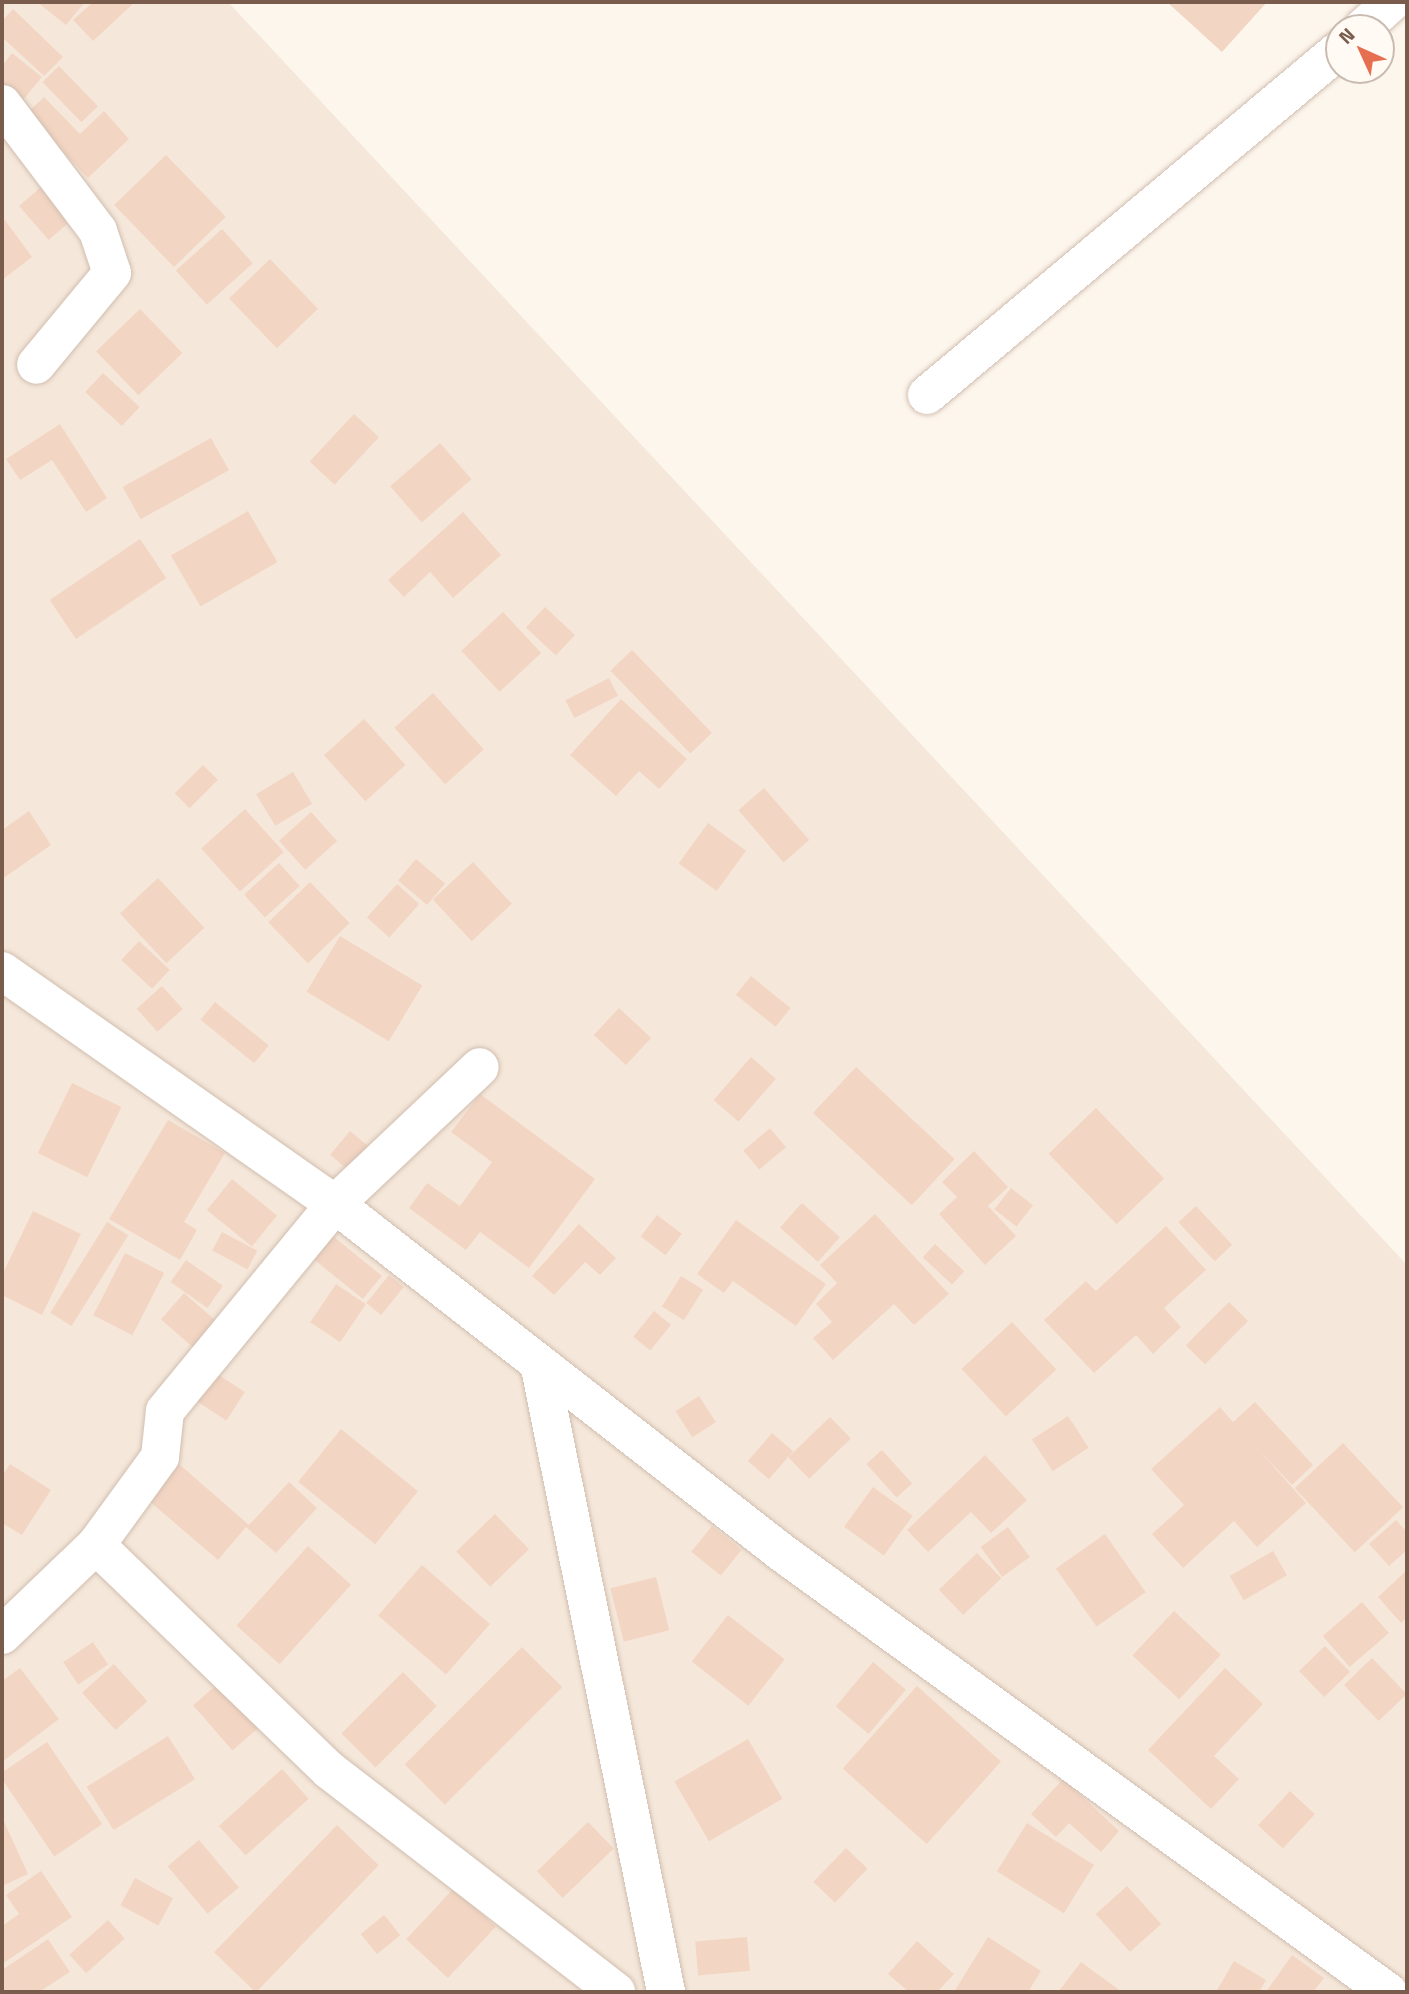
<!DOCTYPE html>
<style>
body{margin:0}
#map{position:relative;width:1409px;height:1994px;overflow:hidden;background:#fdf6ec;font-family:"Titillium Web",sans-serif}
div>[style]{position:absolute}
.residential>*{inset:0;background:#f5e8da}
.building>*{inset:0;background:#f3d5c3;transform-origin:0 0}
.roads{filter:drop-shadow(0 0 2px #d1beb0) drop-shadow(0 0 2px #d1beb0)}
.minor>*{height:38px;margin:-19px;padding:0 19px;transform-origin:19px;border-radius:19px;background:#fff}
.tertiary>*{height:38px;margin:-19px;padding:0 19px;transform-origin:19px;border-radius:19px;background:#fff}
span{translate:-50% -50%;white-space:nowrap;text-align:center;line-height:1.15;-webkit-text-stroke:6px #fffaf3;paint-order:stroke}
.frame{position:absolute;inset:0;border:4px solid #7a5c4d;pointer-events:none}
.north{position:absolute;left:1325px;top:14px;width:70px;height:70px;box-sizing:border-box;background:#fffaf3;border:2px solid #cabbb1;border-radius:50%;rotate:315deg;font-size:19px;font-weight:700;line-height:28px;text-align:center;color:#7a5c4d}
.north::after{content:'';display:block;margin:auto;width:24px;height:32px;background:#e76f51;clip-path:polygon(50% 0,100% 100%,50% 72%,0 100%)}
</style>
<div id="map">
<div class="residential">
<i style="clip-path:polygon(2px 2px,228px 2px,1407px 1265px,1407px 1992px,2px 1992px)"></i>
</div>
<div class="building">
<i style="clip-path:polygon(37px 2px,85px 2px,66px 25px)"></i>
<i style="clip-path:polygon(93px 2px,135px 2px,93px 41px,73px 20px)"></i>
<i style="clip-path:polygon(1167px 2px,1267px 2px,1222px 52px)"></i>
<i style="clip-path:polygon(13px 9px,63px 57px,44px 76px,2px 37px,2px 21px)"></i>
<i style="clip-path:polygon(12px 53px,42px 77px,19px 105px,2px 90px,2px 66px)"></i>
<i style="left:59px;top:66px;width:56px;height:23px;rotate:46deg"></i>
<i style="clip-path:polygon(44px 97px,80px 134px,104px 111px,129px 139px,88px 178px,62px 151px,55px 157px,19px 121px)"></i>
<i style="left:166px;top:155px;width:86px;height:72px;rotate:46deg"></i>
<i style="left:41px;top:187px;width:45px;height:29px;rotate:49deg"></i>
<i style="clip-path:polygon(5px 220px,32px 257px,2px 280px,2px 222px)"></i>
<i style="left:222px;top:229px;width:46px;height:62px;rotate:48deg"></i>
<i style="left:270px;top:259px;width:69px;height:57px;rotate:46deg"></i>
<i style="left:140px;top:309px;width:61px;height:61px;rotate:46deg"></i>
<i style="left:103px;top:373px;width:50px;height:26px;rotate:43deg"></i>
<i style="left:354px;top:414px;width:34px;height:65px;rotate:43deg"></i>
<i style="clip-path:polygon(60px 424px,107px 498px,86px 512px,52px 460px,20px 480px,6px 459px)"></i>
<i style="left:211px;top:438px;width:37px;height:101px;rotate:61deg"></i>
<i style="left:440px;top:443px;width:48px;height:66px;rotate:49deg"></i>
<i style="left:248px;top:511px;width:59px;height:89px;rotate:60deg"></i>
<i style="clip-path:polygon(463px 512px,501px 555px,453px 598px,430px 572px,404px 597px,388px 580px)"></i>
<i style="left:140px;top:539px;width:47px;height:109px;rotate:56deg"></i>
<i style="left:545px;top:607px;width:41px;height:28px;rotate:43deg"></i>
<i style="left:503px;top:612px;width:56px;height:57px;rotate:47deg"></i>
<i style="left:632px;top:650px;width:115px;height:30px;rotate:46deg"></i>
<i style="left:609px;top:678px;width:20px;height:49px;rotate:63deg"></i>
<i style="left:433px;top:693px;width:76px;height:52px;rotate:48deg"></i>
<i style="clip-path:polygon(621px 699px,687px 759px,659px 789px,639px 771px,616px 796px,570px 755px)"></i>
<i style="left:364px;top:719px;width:62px;height:54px;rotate:48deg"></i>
<i style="left:203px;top:765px;width:21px;height:40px;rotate:45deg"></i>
<i style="left:293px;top:772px;width:37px;height:43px;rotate:59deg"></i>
<i style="left:764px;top:788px;width:69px;height:34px;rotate:49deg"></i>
<i style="left:245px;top:809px;width:58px;height:59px;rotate:48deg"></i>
<i style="clip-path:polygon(29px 811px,51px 845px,2px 879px,2px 830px)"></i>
<i style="left:311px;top:812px;width:39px;height:43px;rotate:48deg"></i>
<i style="left:708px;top:823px;width:47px;height:50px;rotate:36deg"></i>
<i style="left:416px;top:859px;width:38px;height:28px;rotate:40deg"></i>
<i style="left:473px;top:862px;width:57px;height:55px;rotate:47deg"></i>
<i style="left:279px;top:863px;width:31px;height:47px;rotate:48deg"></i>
<i style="left:158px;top:878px;width:68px;height:52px;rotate:47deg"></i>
<i style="left:310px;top:882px;width:57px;height:58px;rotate:46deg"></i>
<i style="left:397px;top:884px;width:30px;height:45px;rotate:42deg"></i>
<i style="left:340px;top:936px;width:96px;height:65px;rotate:31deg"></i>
<i style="left:139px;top:941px;width:42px;height:26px;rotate:43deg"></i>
<i style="left:751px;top:976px;width:51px;height:24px;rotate:39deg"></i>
<i style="left:162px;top:986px;width:31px;height:34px;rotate:48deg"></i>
<i style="left:215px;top:1002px;width:69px;height:23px;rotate:39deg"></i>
<i style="left:619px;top:1008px;width:44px;height:37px;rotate:43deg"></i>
<i style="left:751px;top:1057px;width:33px;height:57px;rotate:41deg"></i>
<i style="left:856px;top:1067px;width:135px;height:63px;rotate:43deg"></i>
<i style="left:72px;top:1083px;width:55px;height:78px;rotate:26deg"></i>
<i style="clip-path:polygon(480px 1094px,595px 1179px,529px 1268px,480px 1232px,466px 1250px,409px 1208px,427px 1183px,460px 1206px,492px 1162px,451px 1132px)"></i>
<i style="left:1096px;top:1108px;width:98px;height:66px;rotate:46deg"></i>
<i style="clip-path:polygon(168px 1120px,225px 1153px,184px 1222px,197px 1230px,180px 1260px,109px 1219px)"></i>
<i style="left:770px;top:1128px;width:25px;height:35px;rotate:50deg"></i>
<i style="left:350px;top:1131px;width:25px;height:31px;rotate:40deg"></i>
<i style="clip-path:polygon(974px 1151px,1008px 1187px,988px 1206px,1016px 1236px,985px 1265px,939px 1214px,957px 1197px,942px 1182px)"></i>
<i style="left:232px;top:1179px;width:58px;height:40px;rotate:39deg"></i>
<i style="left:1011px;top:1188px;width:28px;height:27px;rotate:38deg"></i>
<i style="left:802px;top:1203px;width:51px;height:33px;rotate:42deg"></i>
<i style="left:1196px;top:1206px;width:53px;height:24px;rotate:47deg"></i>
<i style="clip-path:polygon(33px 1211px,81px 1234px,42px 1315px,2px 1295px,2px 1275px)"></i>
<i style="clip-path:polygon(875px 1214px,949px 1294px,914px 1325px,894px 1304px,833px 1360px,813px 1338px,832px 1322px,816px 1304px,837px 1283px,820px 1265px)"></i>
<i style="left:657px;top:1215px;width:31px;height:27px;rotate:37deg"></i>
<i style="clip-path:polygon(736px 1220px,826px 1284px,796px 1326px,733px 1281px,724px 1293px,697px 1274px)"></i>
<i style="left:107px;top:1222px;width:25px;height:107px;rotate:32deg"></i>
<i style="clip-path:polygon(579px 1224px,616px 1258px,600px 1275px,585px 1262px,554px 1295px,532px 1276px)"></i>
<i style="clip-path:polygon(1166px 1226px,1206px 1270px,1164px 1308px,1181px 1327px,1153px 1354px,1136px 1335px,1094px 1373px,1044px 1320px,1086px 1281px,1096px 1291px)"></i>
<i style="left:222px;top:1232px;width:40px;height:21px;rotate:28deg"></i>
<i style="left:329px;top:1233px;width:68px;height:30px;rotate:39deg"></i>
<i style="left:935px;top:1244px;width:40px;height:18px;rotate:43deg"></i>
<i style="left:125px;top:1253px;width:44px;height:70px;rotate:27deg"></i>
<i style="left:186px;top:1260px;width:45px;height:27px;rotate:35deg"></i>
<i style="left:389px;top:1275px;width:19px;height:36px;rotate:39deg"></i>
<i style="left:681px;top:1276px;width:26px;height:36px;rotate:32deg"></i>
<i style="left:336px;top:1284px;width:36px;height:46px;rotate:34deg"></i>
<i style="left:184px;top:1293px;width:57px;height:35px;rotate:41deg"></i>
<i style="left:1229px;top:1302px;width:27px;height:61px;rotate:45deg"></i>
<i style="left:654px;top:1311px;width:22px;height:33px;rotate:39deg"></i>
<i style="left:1012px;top:1322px;width:65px;height:69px;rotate:47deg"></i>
<i style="left:208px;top:1368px;width:44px;height:34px;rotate:33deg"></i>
<i style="left:699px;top:1396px;width:31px;height:28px;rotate:57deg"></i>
<i style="clip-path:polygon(1255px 1402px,1313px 1465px,1292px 1485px,1258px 1449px,1306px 1503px,1257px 1547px,1234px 1521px,1183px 1568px,1152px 1534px,1184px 1505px,1151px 1469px,1220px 1407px,1233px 1422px)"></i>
<i style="left:1068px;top:1416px;width:38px;height:43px;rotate:57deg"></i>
<i style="left:830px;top:1417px;width:30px;height:58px;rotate:46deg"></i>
<i style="left:341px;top:1429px;width:99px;height:68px;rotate:39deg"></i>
<i style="left:772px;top:1433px;width:28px;height:37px;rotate:41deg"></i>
<i style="left:1343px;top:1443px;width:88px;height:66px;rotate:47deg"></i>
<i style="left:882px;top:1450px;width:45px;height:21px;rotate:48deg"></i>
<i style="clip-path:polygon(985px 1455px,1027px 1500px,991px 1533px,971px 1512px,928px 1552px,907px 1530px)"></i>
<i style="clip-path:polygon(10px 1464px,51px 1490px,22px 1535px,2px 1523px,2px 1476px)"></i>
<i style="clip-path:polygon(179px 1464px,249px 1525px,289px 1482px,317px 1508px,276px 1553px,246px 1527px,218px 1560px,148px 1500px)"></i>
<i style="left:873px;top:1487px;width:49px;height:49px;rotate:36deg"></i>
<i style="left:495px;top:1514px;width:49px;height:54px;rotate:46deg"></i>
<i style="clip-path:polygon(1396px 1520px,1407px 1532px,1407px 1550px,1389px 1566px,1369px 1544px)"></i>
<i style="left:712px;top:1526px;width:38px;height:33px;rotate:39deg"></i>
<i style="left:1008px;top:1527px;width:37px;height:34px;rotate:54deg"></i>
<i style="left:1105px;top:1534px;width:71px;height:60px;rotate:55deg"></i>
<i style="left:308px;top:1546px;width:58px;height:107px;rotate:42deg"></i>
<i style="left:1273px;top:1551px;width:28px;height:50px;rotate:60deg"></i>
<i style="left:977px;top:1553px;width:35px;height:53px;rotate:46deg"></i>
<i style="left:422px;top:1565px;width:90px;height:67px;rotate:41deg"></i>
<i style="clip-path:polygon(1407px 1570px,1407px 1617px,1401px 1623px,1378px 1597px)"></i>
<i style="left:656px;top:1577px;width:55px;height:47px;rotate:76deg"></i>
<i style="left:1362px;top:1602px;width:41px;height:52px;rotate:49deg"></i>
<i style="left:1174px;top:1611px;width:64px;height:61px;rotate:43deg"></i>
<i style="left:728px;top:1615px;width:72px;height:59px;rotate:38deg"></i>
<i style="left:93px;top:1642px;width:27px;height:36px;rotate:56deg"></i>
<i style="left:1325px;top:1646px;width:36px;height:36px;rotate:46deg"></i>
<i style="left:522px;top:1647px;width:57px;height:166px;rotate:45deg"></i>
<i style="left:1372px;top:1658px;width:50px;height:39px;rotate:46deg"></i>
<i style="left:873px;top:1662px;width:43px;height:58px;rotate:40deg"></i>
<i style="left:114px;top:1664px;width:50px;height:43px;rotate:48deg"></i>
<i style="clip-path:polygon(20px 1668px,59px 1719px,2px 1762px,2px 1681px)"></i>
<i style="clip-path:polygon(1225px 1668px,1263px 1704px,1214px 1756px,1239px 1779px,1211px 1809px,1148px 1750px)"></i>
<i style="left:403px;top:1672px;width:48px;height:87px;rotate:45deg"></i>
<i style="left:221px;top:1681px;width:60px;height:37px;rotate:49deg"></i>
<i style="left:917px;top:1686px;width:113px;height:111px;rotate:42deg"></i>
<i style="left:168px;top:1736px;width:51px;height:96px;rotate:58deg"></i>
<i style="left:748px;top:1739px;width:69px;height:85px;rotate:60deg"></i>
<i style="left:47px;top:1742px;width:99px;height:58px;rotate:56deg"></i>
<i style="left:282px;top:1769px;width:40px;height:85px;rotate:48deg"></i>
<i style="clip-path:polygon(1063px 1779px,1119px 1831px,1101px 1852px,1069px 1823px,1056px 1837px,1031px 1814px)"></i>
<i style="left:1290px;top:1791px;width:34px;height:47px;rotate:43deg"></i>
<i style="clip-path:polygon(2px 1817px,28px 1874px,2px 1886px)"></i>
<i style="left:588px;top:1822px;width:37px;height:71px;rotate:46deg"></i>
<i style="left:1027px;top:1823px;width:79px;height:57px;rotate:32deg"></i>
<i style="left:337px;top:1825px;width:58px;height:177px;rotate:44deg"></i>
<i style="left:199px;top:1840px;width:62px;height:41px;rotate:50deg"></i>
<i style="left:846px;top:1848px;width:30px;height:47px;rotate:44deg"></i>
<i style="clip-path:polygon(41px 1871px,72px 1917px,2px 1964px,2px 1926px,19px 1914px,6px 1895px)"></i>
<i style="left:135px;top:1878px;width:43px;height:31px;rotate:28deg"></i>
<i style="left:1127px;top:1886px;width:51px;height:42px;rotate:48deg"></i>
<i style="left:454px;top:1888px;width:57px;height:70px;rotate:43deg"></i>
<i style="left:384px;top:1915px;width:26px;height:30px;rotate:51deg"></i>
<i style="left:108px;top:1920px;width:25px;height:52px;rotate:48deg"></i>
<i style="left:747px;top:1937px;width:34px;height:52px;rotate:85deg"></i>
<i style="clip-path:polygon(988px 1937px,1041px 1971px,1028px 1992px,954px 1992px)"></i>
<i style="clip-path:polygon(48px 1939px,70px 1972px,39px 1992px,2px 1992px,2px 1970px)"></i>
<i style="clip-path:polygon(917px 1941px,954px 1974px,937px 1992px,909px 1992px,888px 1974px)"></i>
<i style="clip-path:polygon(1292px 1955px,1324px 1978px,1313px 1992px,1266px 1992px)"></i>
<i style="clip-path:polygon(1234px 1961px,1266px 1980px,1259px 1992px,1216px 1992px)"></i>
<i style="clip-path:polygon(1081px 1962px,1122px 1992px,1058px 1992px)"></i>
</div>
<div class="roads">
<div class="minor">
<i style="left:1363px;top:28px;width:39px;rotate:-42deg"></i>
<i style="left:2px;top:104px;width:159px;rotate:52.9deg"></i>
<i style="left:98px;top:231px;width:44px;rotate:71.6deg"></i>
<i style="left:112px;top:273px;width:119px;rotate:129.6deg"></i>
<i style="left:927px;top:395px;width:537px;rotate:-39.94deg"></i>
<i style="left:540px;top:1368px;width:637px;rotate:78.58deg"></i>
<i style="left:96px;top:1545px;width:324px;rotate:44deg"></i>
<i style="left:329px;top:1770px;width:363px;rotate:37.7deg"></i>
<i style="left:2px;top:1635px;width:130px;rotate:-43.8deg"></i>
<i style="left:96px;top:1545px;width:109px;rotate:-54deg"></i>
<i style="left:160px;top:1457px;width:46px;rotate:-83.8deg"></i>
<i style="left:165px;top:1411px;width:268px;rotate:-50.6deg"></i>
<i style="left:335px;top:1204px;width:199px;rotate:-43.4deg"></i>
</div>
<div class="tertiary">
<i style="left:2px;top:971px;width:406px;rotate:35deg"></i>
<i style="left:335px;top:1204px;width:566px;rotate:37.96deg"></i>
<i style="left:781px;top:1552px;width:750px;rotate:35.94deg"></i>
</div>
</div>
<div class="frame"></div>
<div class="north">N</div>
</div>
